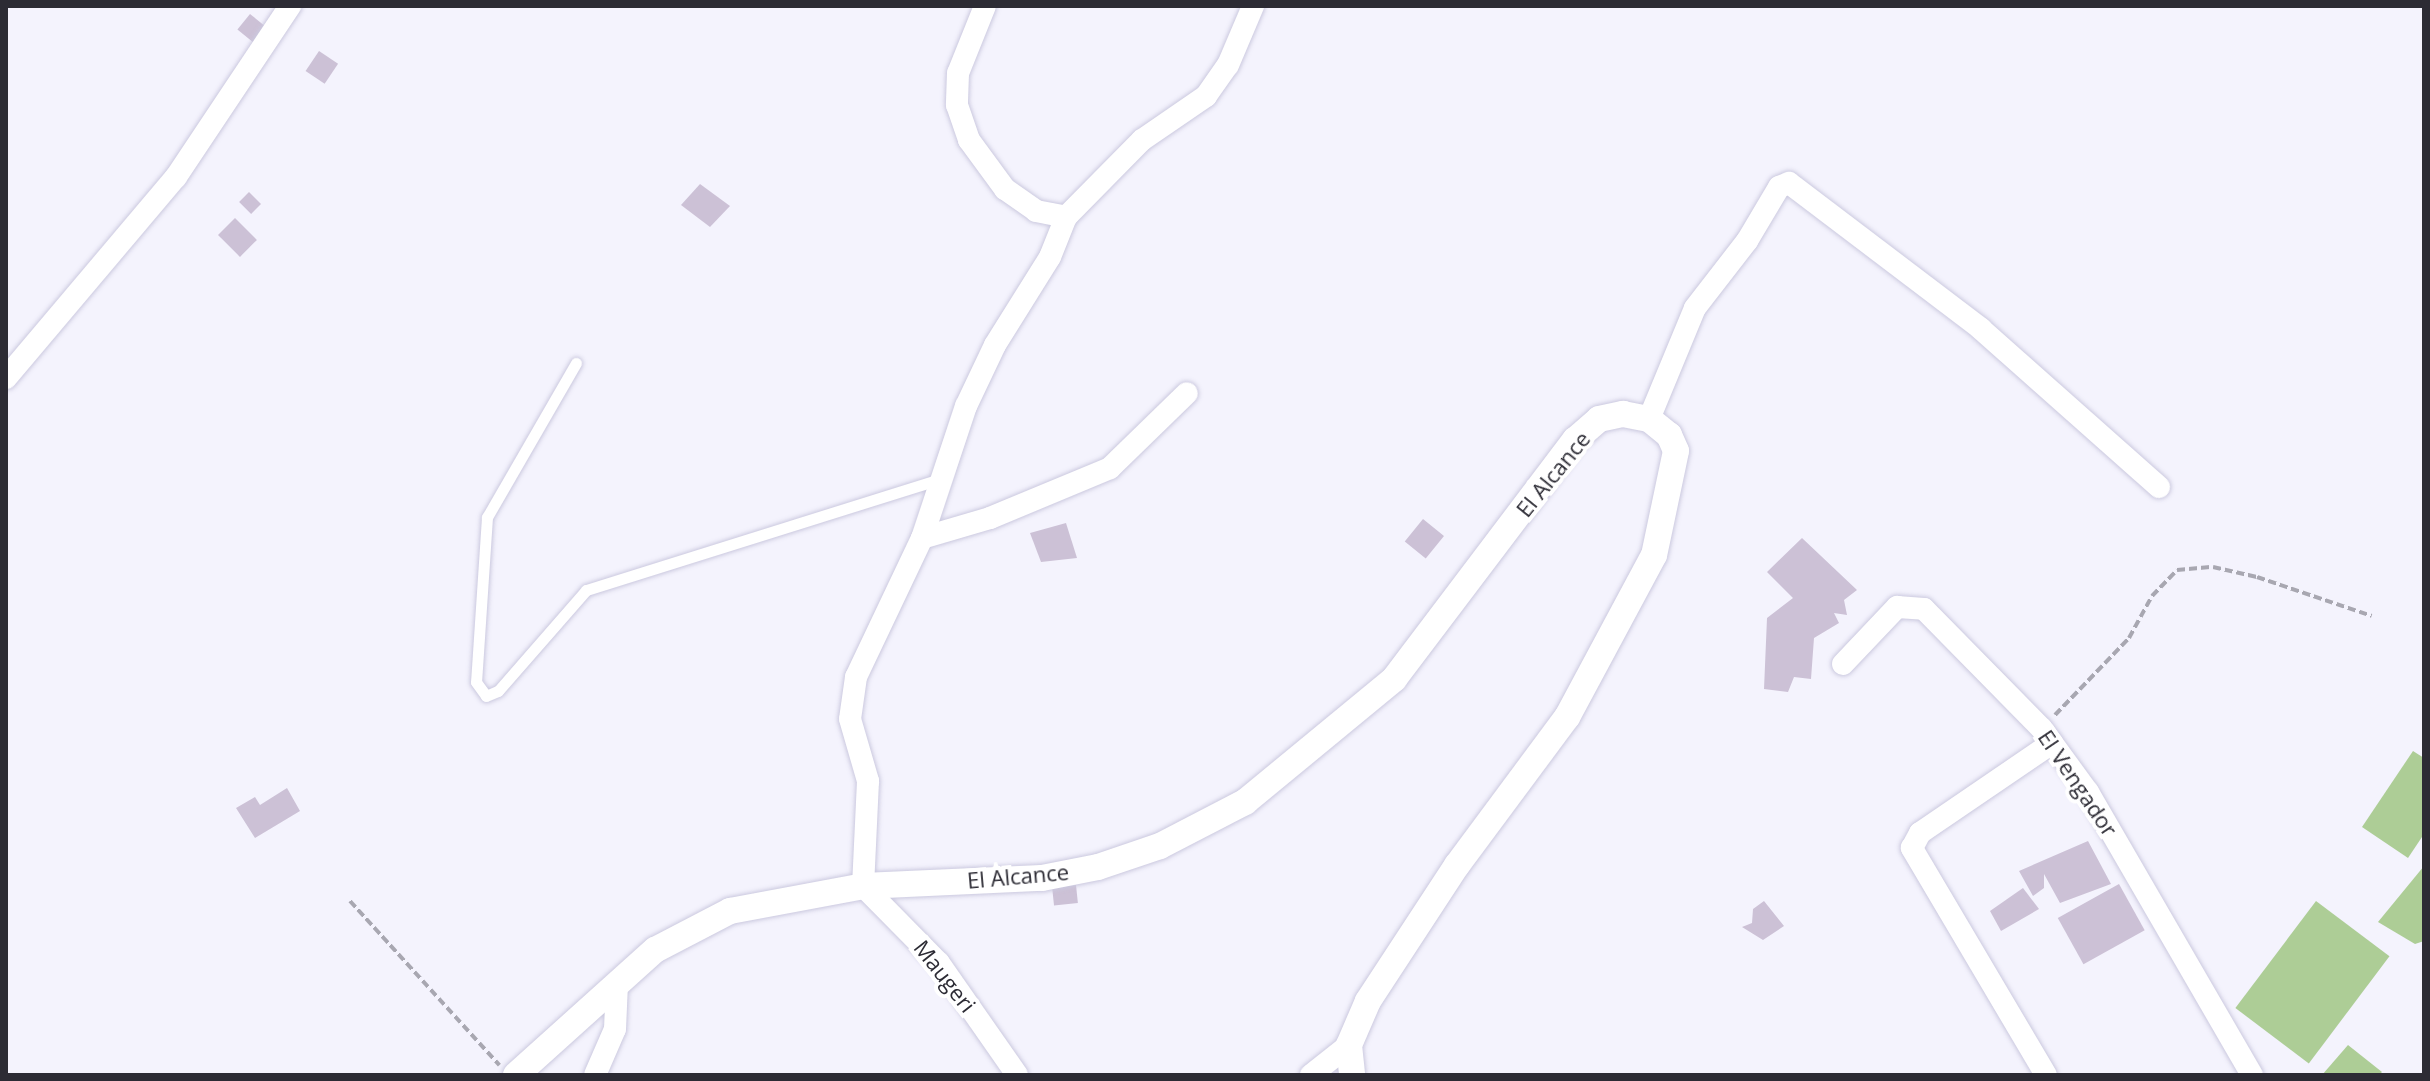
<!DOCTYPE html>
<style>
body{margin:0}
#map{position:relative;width:2430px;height:1081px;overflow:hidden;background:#f4f3fd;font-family:"Open Sans",sans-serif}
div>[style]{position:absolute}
.green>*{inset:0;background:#adcd96;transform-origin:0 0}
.building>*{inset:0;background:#ccc1d6;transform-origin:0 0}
.path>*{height:4px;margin-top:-2px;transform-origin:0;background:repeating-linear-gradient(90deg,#a8a7b1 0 8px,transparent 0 12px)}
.roads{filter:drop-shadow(0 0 2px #cbc9df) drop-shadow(0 0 2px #cbc9df)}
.service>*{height:11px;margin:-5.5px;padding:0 5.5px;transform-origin:5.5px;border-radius:5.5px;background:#fff}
.minor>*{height:22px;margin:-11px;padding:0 11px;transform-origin:11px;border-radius:11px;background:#fff}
.tertiary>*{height:26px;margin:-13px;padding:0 13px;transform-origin:13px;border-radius:13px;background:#fff}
span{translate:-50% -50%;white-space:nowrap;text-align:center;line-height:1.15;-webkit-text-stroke:8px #fff;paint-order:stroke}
.street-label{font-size:22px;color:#2c2b34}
.frame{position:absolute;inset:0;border:8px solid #2c2b34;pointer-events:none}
</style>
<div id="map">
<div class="green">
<i style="clip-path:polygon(2413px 751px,2424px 758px,2424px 834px,2408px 858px,2362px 827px)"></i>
<i style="clip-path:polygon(2424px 866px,2424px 941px,2415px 944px,2378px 922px)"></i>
<i style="left:2316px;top:901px;width:92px;height:134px;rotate:37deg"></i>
<i style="clip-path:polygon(2348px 1045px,2382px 1072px,2379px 1075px,2322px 1075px)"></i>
</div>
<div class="building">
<i style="left:250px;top:14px;width:21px;height:20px;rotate:39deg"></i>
<i style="left:319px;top:51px;width:23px;height:24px;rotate:34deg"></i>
<i style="clip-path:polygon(700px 184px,730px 206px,710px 227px,681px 205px)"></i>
<i style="left:249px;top:192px;width:17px;height:14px;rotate:45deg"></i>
<i style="left:235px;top:218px;width:31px;height:24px;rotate:45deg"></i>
<i style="left:1423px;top:519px;width:27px;height:29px;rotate:39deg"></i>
<i style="clip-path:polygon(1066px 523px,1077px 558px,1041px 562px,1030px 533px)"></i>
<i style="clip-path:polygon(1802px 538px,1857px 590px,1844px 600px,1847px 615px,1834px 613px,1839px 623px,1814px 638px,1811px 679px,1794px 677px,1788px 692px,1764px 689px,1767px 618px,1793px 598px,1767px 572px)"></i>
<i style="clip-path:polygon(287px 788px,300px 811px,255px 838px,236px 808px,255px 797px,260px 805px)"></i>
<i style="clip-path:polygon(2088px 841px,2111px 884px,2060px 903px,2044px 874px,2044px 888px,2033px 896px,2019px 871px)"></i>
<i style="left:2119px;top:884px;width:53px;height:70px;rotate:61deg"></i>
<i style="left:1076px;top:885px;width:18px;height:24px;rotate:84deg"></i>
<i style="clip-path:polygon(2023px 888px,2039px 909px,2001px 931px,1990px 911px)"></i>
<i style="clip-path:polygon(1764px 901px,1784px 926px,1763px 940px,1742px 927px,1752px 923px,1753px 909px)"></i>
</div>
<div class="path">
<i style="left:2055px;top:715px;width:107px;rotate:-46.1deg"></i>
<i style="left:2129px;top:638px;width:48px;rotate:-61.3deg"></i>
<i style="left:2152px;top:596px;width:36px;rotate:-46deg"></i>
<i style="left:2177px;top:570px;width:36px;rotate:-5deg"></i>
<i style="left:2213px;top:567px;width:45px;rotate:12.8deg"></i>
<i style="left:2257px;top:577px;width:121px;rotate:18.7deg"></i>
<i style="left:350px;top:901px;width:222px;rotate:47.7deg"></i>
</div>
<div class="roads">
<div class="service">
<i style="left:576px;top:363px;width:178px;rotate:120deg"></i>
<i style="left:487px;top:517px;width:165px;rotate:93.8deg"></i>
<i style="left:476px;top:682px;width:17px;rotate:54deg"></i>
<i style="left:486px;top:696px;width:13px;rotate:-23deg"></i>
<i style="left:498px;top:691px;width:134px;rotate:-48.9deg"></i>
<i style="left:586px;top:590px;width:368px;rotate:-17.4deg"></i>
</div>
<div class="minor">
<i style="left:985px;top:6px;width:72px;rotate:111.9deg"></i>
<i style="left:958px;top:73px;width:32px;rotate:92deg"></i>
<i style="left:957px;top:105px;width:37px;rotate:71deg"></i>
<i style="left:969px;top:140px;width:61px;rotate:53.7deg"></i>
<i style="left:1005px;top:189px;width:38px;rotate:35deg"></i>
<i style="left:1036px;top:211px;width:31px;rotate:11deg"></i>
<i style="left:1066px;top:217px;width:43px;rotate:111.8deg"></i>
<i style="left:1050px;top:257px;width:104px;rotate:122deg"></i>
<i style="left:995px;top:345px;width:68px;rotate:115.4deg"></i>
<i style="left:966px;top:406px;width:139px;rotate:108.4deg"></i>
<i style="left:922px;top:538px;width:154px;rotate:115.4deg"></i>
<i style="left:856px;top:677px;width:42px;rotate:98.1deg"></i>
<i style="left:850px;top:719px;width:65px;rotate:73.8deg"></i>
<i style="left:868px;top:781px;width:105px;rotate:92.7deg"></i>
<i style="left:863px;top:886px;width:108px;rotate:45.4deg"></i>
<i style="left:939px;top:963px;width:136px;rotate:55.1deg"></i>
<i style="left:1066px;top:217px;width:108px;rotate:-45.4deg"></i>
<i style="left:1142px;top:140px;width:78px;rotate:-34.5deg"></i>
<i style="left:1206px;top:96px;width:38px;rotate:-55deg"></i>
<i style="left:1228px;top:65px;width:64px;rotate:-67deg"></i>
<i style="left:6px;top:378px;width:263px;rotate:-49.8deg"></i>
<i style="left:176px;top:177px;width:206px;rotate:-56.3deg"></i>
<i style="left:1649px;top:419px;width:120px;rotate:-67.5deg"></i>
<i style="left:1695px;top:308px;width:85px;rotate:-52.2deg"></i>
<i style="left:1747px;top:241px;width:63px;rotate:-59.3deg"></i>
<i style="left:1779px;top:187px;width:11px;rotate:-22deg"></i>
<i style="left:1789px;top:183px;width:241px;rotate:37.2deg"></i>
<i style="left:1981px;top:329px;width:238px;rotate:41.6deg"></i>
<i style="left:922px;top:538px;width:71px;rotate:-16.4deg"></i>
<i style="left:990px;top:518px;width:130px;rotate:-22.6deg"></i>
<i style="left:1110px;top:468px;width:107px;rotate:-44.2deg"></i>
<i style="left:1843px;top:664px;width:79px;rotate:-46.5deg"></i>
<i style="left:1897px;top:607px;width:27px;rotate:4deg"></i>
<i style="left:1924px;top:609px;width:168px;rotate:45.5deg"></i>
<i style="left:2042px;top:729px;width:78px;rotate:53.9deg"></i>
<i style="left:2088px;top:792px;width:327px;rotate:59.9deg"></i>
<i style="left:595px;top:1075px;width:50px;rotate:-66.5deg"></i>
<i style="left:615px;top:1029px;width:45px;rotate:-87.5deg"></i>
<i style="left:1311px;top:1075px;width:48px;rotate:-38.3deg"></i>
<i style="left:2046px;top:1075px;width:264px;rotate:-120.6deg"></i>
<i style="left:1912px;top:848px;width:17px;rotate:-62deg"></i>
<i style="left:1920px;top:833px;width:160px;rotate:-34.3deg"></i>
</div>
<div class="tertiary">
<i style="left:516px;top:1075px;width:187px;rotate:-42deg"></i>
<i style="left:655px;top:950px;width:85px;rotate:-27.5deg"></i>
<i style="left:730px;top:911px;width:135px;rotate:-10.6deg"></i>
<i style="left:863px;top:886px;width:179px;rotate:-2.6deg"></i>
<i style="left:1042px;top:878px;width:57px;rotate:-11.1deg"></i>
<i style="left:1098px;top:867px;width:65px;rotate:-18.7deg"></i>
<i style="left:1160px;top:846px;width:96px;rotate:-27.4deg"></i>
<i style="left:1245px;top:802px;width:193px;rotate:-39.5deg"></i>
<i style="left:1394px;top:679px;width:300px;rotate:-52.9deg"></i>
<i style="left:1575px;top:440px;width:32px;rotate:-41deg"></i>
<i style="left:1599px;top:419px;width:25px;rotate:-12deg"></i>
<i style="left:1623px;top:414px;width:26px;rotate:11deg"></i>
<i style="left:1649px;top:419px;width:26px;rotate:39deg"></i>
<i style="left:1669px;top:435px;width:17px;rotate:66deg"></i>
<i style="left:1676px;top:451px;width:106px;rotate:101.9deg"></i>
<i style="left:1654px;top:555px;width:184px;rotate:118.2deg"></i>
<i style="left:1567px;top:717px;width:184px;rotate:126.6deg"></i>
<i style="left:1457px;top:865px;width:163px;rotate:123.2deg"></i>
<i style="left:1368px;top:1001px;width:48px;rotate:113.4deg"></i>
<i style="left:1349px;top:1045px;width:30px;rotate:84deg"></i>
</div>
</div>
<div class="street-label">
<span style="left:1553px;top:474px;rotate:-51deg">El Alcance</span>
<span style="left:2078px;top:783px;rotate:56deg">El Vengador</span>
<span style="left:1018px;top:876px;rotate:-5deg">El Alcance</span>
<span style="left:945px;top:976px;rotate:52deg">Maugeri</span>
</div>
<div class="frame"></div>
</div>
